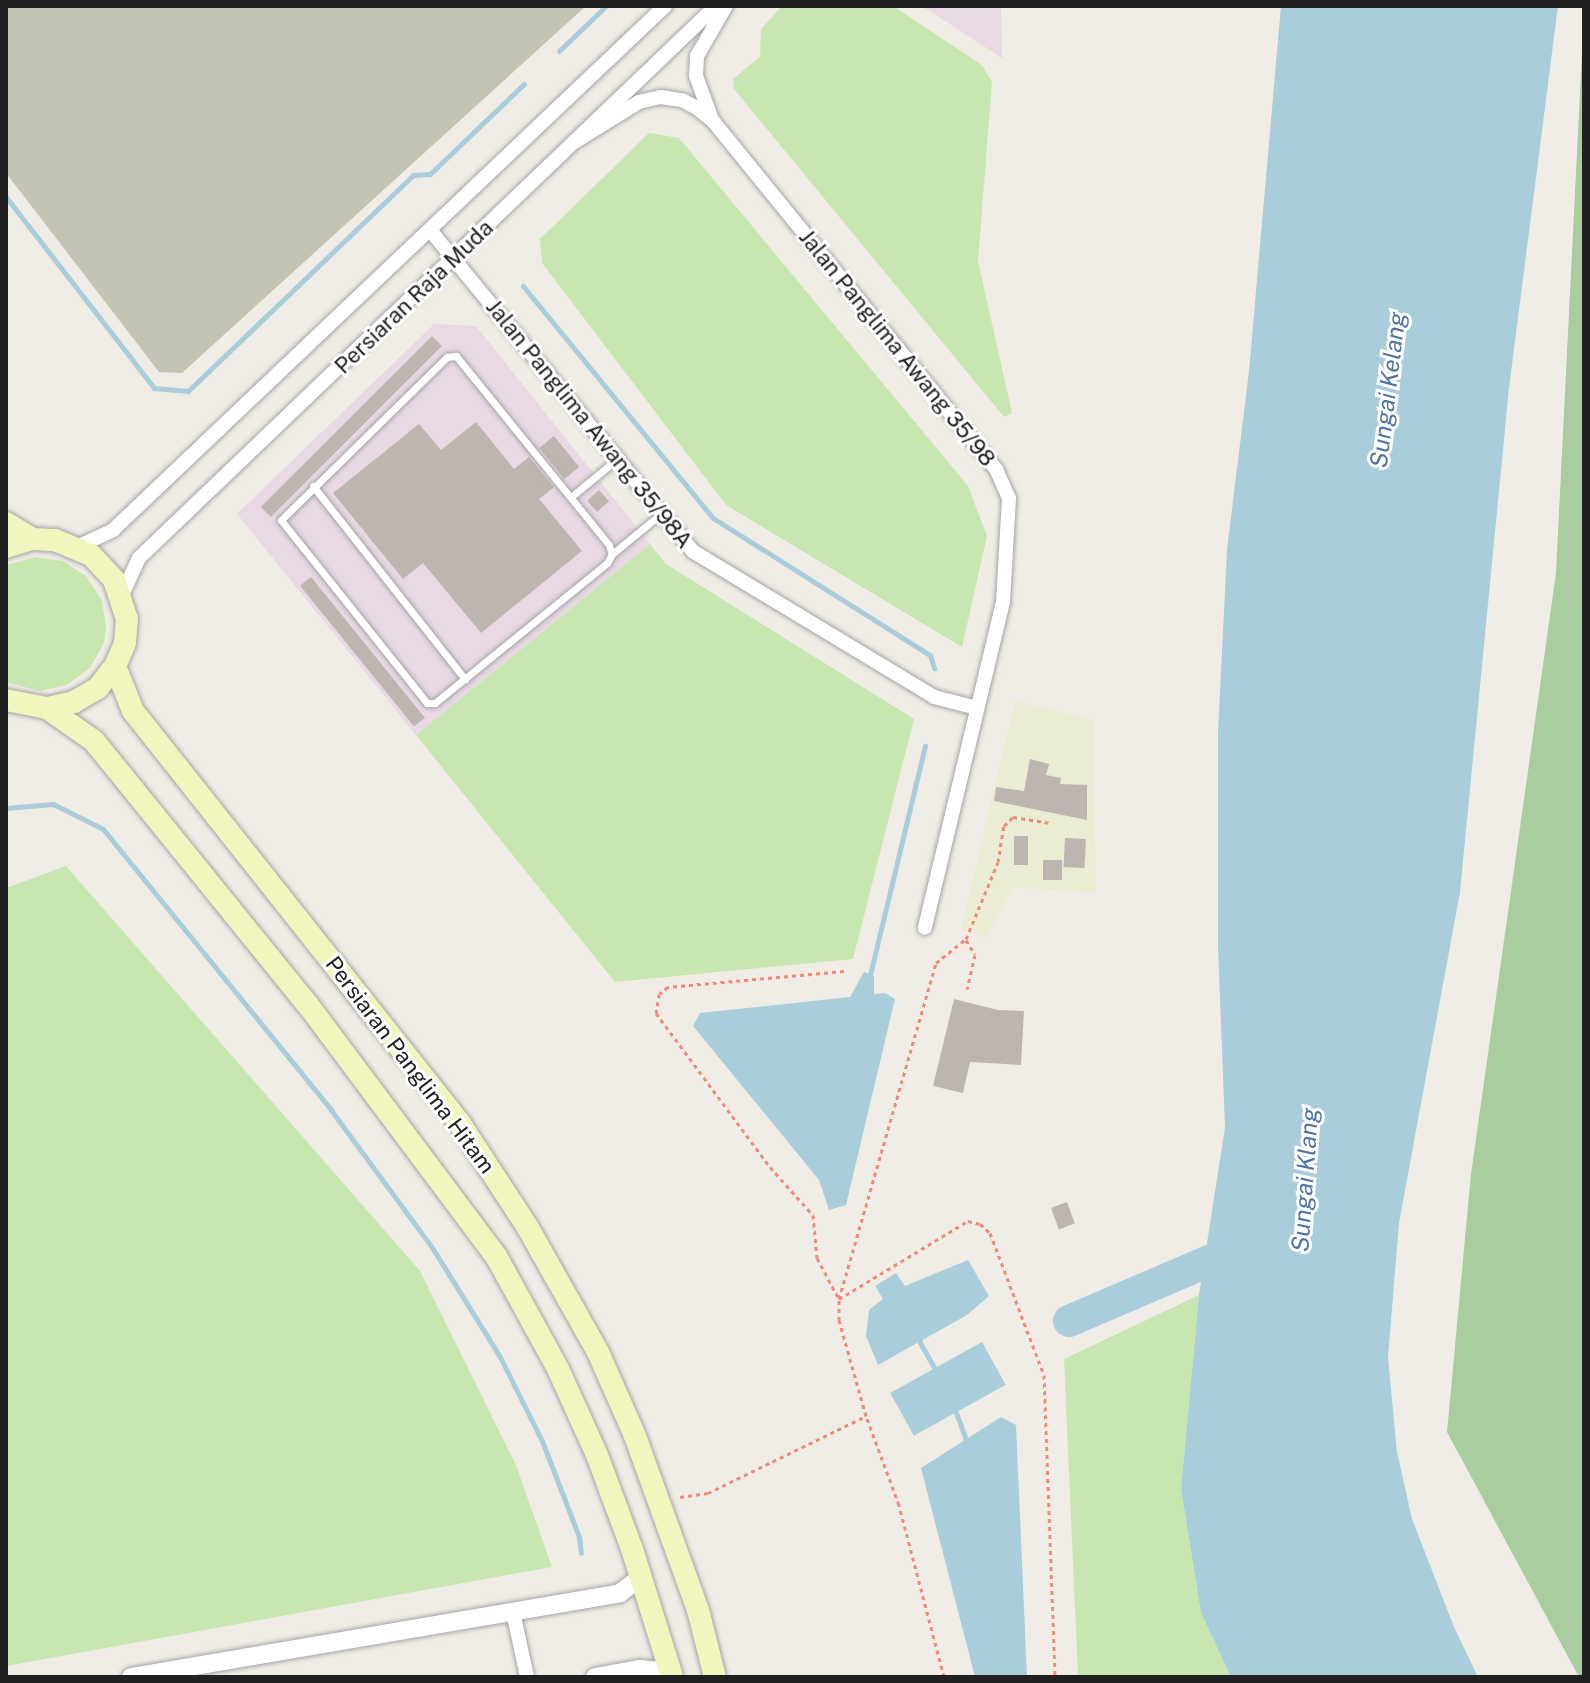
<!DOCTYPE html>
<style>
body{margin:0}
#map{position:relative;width:1590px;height:1683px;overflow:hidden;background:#f0ede7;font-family:"Public Sans",sans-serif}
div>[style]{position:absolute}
.industrial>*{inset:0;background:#e8d9e5}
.construction>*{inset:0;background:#c3c4b3}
.farmland>*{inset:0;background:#eaedd3}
.grass>*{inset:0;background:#c8e7b0}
.forest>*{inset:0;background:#a9cd9e}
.water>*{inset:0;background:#aacddb;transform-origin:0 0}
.stream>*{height:5px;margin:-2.5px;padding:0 2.5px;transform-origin:2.5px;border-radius:2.5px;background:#aacddb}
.river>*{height:32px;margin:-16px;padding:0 16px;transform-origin:16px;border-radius:16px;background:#aacddb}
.building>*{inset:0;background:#bdb6b0;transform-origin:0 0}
.path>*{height:3px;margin-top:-1.5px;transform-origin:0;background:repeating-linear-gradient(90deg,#f28976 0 4px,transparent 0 8px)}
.roads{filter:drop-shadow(0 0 2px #a4a4a4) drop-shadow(0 0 2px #a4a4a4)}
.service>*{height:7px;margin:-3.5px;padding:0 3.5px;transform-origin:3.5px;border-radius:3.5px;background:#fff}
.minor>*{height:14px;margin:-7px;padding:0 7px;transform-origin:7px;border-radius:7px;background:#fff}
.tertiary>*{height:18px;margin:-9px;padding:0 9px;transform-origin:9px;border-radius:9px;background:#fff}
.secondary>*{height:22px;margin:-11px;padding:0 11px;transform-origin:11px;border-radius:11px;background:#f1f6be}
span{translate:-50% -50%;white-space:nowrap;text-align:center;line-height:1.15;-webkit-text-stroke:6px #fff;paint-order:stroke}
.street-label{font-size:22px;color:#202020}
.water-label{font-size:24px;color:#4e74a3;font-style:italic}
.frame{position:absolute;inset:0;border:8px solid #202020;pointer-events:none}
</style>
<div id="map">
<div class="industrial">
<i style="clip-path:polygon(922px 6px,1001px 6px,1002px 58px)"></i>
<i style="clip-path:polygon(434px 324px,476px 326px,650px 544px,416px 735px,237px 514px)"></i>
</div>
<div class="construction">
<i style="clip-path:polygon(6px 6px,586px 6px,182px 373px,159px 372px,6px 173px)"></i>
</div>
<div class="farmland">
<i style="clip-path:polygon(1015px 701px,1093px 719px,1096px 893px,1013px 887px,986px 937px,961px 929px)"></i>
</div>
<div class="grass">
<i style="clip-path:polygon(782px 6px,893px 6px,982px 65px,992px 82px,978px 261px,1012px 413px,1004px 417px,734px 89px,733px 79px,760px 57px,761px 29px)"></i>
<i style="clip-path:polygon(649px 133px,679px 138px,968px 486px,987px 536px,962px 647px,726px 505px,542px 263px,540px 239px)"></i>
<i style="clip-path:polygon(650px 544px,666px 564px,914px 719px,853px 959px,615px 982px,416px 735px)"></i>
<i style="clip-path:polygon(36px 557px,63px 561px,86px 576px,102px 600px,106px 628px,104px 643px,90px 668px,67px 685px,39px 691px,6px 682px,6px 565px)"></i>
<i style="clip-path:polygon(66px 866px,420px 1271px,516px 1465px,552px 1567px,6px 1666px,6px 888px)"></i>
<i style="clip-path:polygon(1199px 1295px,1181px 1489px,1201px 1613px,1231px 1677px,1078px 1677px,1064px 1359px)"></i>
</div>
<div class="forest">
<i style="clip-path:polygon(1584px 13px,1584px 1677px,1579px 1677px,1447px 1432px,1471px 1174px,1556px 573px)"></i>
</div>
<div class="water">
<i style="clip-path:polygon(1281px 6px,1558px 6px,1509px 388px,1460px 892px,1399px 1223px,1388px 1357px,1397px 1452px,1412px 1519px,1454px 1627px,1478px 1677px,1231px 1677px,1201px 1613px,1181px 1489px,1199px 1295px,1225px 1127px,1218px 946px,1218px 733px,1227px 550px,1249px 371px)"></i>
<i style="clip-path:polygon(864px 972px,874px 976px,874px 994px,885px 993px,895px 999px,846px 1205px,829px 1210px,819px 1180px,693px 1026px,700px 1013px,850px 997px)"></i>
<i style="clip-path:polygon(968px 1260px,989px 1296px,967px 1315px,878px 1365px,866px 1336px,869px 1310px,883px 1299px,875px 1286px,896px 1273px,905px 1286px)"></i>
<i style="left:982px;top:1342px;width:49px;height:105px;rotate:61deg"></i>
<i style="clip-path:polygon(1001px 1417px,1016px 1425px,1027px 1677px,975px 1677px,921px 1468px)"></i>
</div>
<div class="stream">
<i style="left:559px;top:51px;width:65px;rotate:-43.8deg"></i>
<i style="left:6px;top:197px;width:242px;rotate:52.2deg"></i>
<i style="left:154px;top:388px;width:34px;rotate:5deg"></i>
<i style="left:188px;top:391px;width:312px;rotate:-43.8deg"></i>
<i style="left:413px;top:175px;width:17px;rotate:-3deg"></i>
<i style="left:430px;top:174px;width:130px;rotate:-43.8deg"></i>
<i style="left:523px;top:286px;width:300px;rotate:50.7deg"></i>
<i style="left:713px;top:518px;width:257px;rotate:32.3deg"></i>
<i style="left:930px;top:655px;width:14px;rotate:73deg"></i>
<i style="left:6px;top:808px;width:47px;rotate:-4.9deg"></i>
<i style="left:53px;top:804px;width:56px;rotate:26.6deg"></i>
<i style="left:103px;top:829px;width:362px;rotate:50.9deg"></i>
<i style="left:331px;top:1110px;width:172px;rotate:53.7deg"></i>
<i style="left:433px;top:1249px;width:127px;rotate:58.2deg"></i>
<i style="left:500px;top:1357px;width:94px;rotate:63.4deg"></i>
<i style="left:542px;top:1441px;width:103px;rotate:68.9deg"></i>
<i style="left:579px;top:1537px;width:16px;rotate:83deg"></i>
<i style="left:869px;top:979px;width:240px;rotate:-76.5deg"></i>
<i style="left:917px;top:1337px;width:41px;rotate:60.9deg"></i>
<i style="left:954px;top:1407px;width:38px;rotate:70deg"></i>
</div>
<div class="river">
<i style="left:1069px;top:1321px;width:188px;rotate:-23.2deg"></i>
</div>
<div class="building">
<i style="left:432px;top:336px;width:14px;height:242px;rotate:45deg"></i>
<i style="clip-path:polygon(476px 422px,514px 469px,529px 457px,554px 487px,539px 499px,582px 551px,481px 633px,423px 563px,403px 579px,333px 493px,419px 424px,441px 450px)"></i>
<i style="left:554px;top:436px;width:40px;height:19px;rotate:51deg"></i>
<i style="left:599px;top:490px;width:15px;height:16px;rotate:48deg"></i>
<i style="left:311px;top:577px;width:181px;height:14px;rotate:51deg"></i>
<i style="clip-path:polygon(1030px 759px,1049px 764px,1046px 775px,1061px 778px,1060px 784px,1087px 785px,1087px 820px,994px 801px,996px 787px,1024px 791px)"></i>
<i style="left:1014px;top:836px;width:14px;height:29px"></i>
<i style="left:1065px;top:838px;width:21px;height:29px;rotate:3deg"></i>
<i style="left:1043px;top:860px;width:19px;height:20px"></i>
<i style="clip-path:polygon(954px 999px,998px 1010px,1024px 1011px,1021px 1065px,970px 1062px,963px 1093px,933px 1086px)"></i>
<i style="left:1067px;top:1202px;width:23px;height:17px;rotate:70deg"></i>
</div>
<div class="path">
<i style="left:966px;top:940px;width:17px;rotate:59deg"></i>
<i style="left:975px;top:955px;width:35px;rotate:103deg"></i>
<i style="left:844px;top:971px;width:177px;rotate:174.8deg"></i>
<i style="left:668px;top:987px;width:11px;rotate:142deg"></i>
<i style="left:659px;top:994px;width:19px;rotate:99deg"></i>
<i style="left:656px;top:1013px;width:192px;rotate:53.5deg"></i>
<i style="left:770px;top:1167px;width:64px;rotate:48.1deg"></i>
<i style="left:813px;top:1215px;width:43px;rotate:84.7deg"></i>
<i style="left:817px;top:1258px;width:47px;rotate:61.8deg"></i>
<i style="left:839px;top:1299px;width:151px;rotate:-31.2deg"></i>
<i style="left:968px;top:1221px;width:12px;rotate:14deg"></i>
<i style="left:980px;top:1224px;width:13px;rotate:42deg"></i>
<i style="left:990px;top:1233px;width:152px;rotate:69.2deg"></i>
<i style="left:1044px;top:1375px;width:302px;rotate:87.9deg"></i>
<i style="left:680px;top:1497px;width:28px;rotate:-8deg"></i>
<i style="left:708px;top:1493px;width:176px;rotate:-26deg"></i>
<i style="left:944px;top:1677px;width:178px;rotate:-104.7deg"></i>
<i style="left:899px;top:1505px;width:95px;rotate:-110.3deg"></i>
<i style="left:866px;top:1416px;width:100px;rotate:-105.7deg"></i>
<i style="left:839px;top:1320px;width:21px;rotate:-90deg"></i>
<i style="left:839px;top:1299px;width:350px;rotate:-73.9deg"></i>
<i style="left:936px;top:963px;width:38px;rotate:-39deg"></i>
<i style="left:966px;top:939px;width:83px;rotate:-67.4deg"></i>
<i style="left:998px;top:862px;width:36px;rotate:-81deg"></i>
<i style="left:1004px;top:826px;width:13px;rotate:-45deg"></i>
<i style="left:1013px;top:817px;width:38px;rotate:9deg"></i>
</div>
<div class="roads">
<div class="service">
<i style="left:456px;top:356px;width:243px;rotate:51deg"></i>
<i style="left:609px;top:545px;width:9px;rotate:72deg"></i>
<i style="left:612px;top:554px;width:10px;rotate:119deg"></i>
<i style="left:607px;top:563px;width:222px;rotate:140.9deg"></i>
<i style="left:435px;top:703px;width:8px;rotate:180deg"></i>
<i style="left:427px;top:703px;width:234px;rotate:-128.6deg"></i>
<i style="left:281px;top:520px;width:233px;rotate:-44.5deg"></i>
<i style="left:447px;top:357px;width:9px;rotate:-6deg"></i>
<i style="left:313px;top:486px;width:246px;rotate:51.8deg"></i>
<i style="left:571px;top:497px;width:60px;rotate:-39.6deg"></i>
<i style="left:612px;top:554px;width:65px;rotate:-39.4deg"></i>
</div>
<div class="minor">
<i style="left:711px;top:117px;width:44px;rotate:-110.1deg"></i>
<i style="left:696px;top:76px;width:20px;rotate:-87deg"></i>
<i style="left:697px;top:56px;width:58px;rotate:-59.9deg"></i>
<i style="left:576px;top:141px;width:74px;rotate:-31.8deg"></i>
<i style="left:639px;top:102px;width:22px;rotate:-13deg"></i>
<i style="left:660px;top:97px;width:22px;rotate:8deg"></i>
<i style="left:682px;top:100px;width:17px;rotate:28deg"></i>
<i style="left:697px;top:108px;width:21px;rotate:39deg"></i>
<i style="left:713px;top:121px;width:449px;rotate:50.9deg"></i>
<i style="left:996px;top:469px;width:32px;rotate:66deg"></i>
<i style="left:1009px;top:498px;width:104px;rotate:93.3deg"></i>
<i style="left:1003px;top:602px;width:335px;rotate:103.5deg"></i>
<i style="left:430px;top:230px;width:416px;rotate:50.7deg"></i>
<i style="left:694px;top:552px;width:280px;rotate:31.1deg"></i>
<i style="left:934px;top:697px;width:44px;rotate:14.3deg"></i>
<i style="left:77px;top:547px;width:40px;rotate:-25deg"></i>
<i style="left:113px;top:530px;width:761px;rotate:-43.51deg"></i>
<i style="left:122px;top:595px;width:41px;rotate:-65.3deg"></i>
<i style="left:139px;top:558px;width:799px;rotate:-43.73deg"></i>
<i style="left:513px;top:1612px;width:66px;rotate:77.8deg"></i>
</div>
<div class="tertiary">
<i style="left:131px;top:1677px;width:496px;rotate:-9.7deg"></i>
<i style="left:620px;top:1593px;width:26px;rotate:-37deg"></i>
<i style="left:595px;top:1677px;width:46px;rotate:-10.1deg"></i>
<i style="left:640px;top:1669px;width:31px;rotate:6deg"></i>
</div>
<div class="secondary">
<i style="left:6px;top:523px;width:31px;rotate:31deg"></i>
<i style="left:6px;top:547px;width:28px;rotate:-17deg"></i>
<i style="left:33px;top:539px;width:22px;rotate:3deg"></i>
<i style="left:55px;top:540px;width:39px;rotate:23deg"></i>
<i style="left:91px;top:555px;width:34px;rotate:47deg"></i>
<i style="left:114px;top:580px;width:41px;rotate:71.6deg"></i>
<i style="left:127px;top:619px;width:24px;rotate:95deg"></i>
<i style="left:125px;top:643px;width:25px;rotate:113deg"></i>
<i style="left:115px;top:666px;width:28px;rotate:128deg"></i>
<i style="left:98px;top:688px;width:28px;rotate:150deg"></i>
<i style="left:74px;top:702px;width:28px;rotate:167deg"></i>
<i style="left:47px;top:708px;width:42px;rotate:-169deg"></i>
<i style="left:115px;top:666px;width:48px;rotate:68.2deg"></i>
<i style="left:133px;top:711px;width:525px;rotate:51.58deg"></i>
<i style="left:459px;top:1122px;width:126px;rotate:56.9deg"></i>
<i style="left:528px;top:1228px;width:142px;rotate:60.6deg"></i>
<i style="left:598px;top:1352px;width:92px;rotate:66.2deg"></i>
<i style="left:635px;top:1436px;width:185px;rotate:70.1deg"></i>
<i style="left:698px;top:1610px;width:69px;rotate:75.8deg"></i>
<i style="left:47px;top:708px;width:57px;rotate:35.1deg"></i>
<i style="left:94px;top:741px;width:340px;rotate:51deg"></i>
<i style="left:308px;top:1005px;width:314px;rotate:53.2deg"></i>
<i style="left:496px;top:1256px;width:129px;rotate:61.2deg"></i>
<i style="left:558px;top:1369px;width:94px;rotate:65.6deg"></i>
<i style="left:597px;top:1455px;width:100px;rotate:69.6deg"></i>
<i style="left:632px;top:1549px;width:134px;rotate:72.6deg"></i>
</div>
</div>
<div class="street-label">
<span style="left:414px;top:297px;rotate:-44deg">Persiaran Raja Muda</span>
<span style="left:897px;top:348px;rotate:51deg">Jalan Panglima Awang 35/98</span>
<span style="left:589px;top:424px;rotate:51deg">Jalan Panglima Awang 35/98A</span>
<span style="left:410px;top:1065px;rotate:53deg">Persiaran Panglima Hitam</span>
</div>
<div class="water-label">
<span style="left:1388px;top:390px;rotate:-83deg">Sungai Kelang</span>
<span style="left:1305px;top:1180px;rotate:-86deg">Sungai Klang</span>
</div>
<div class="frame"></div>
</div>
